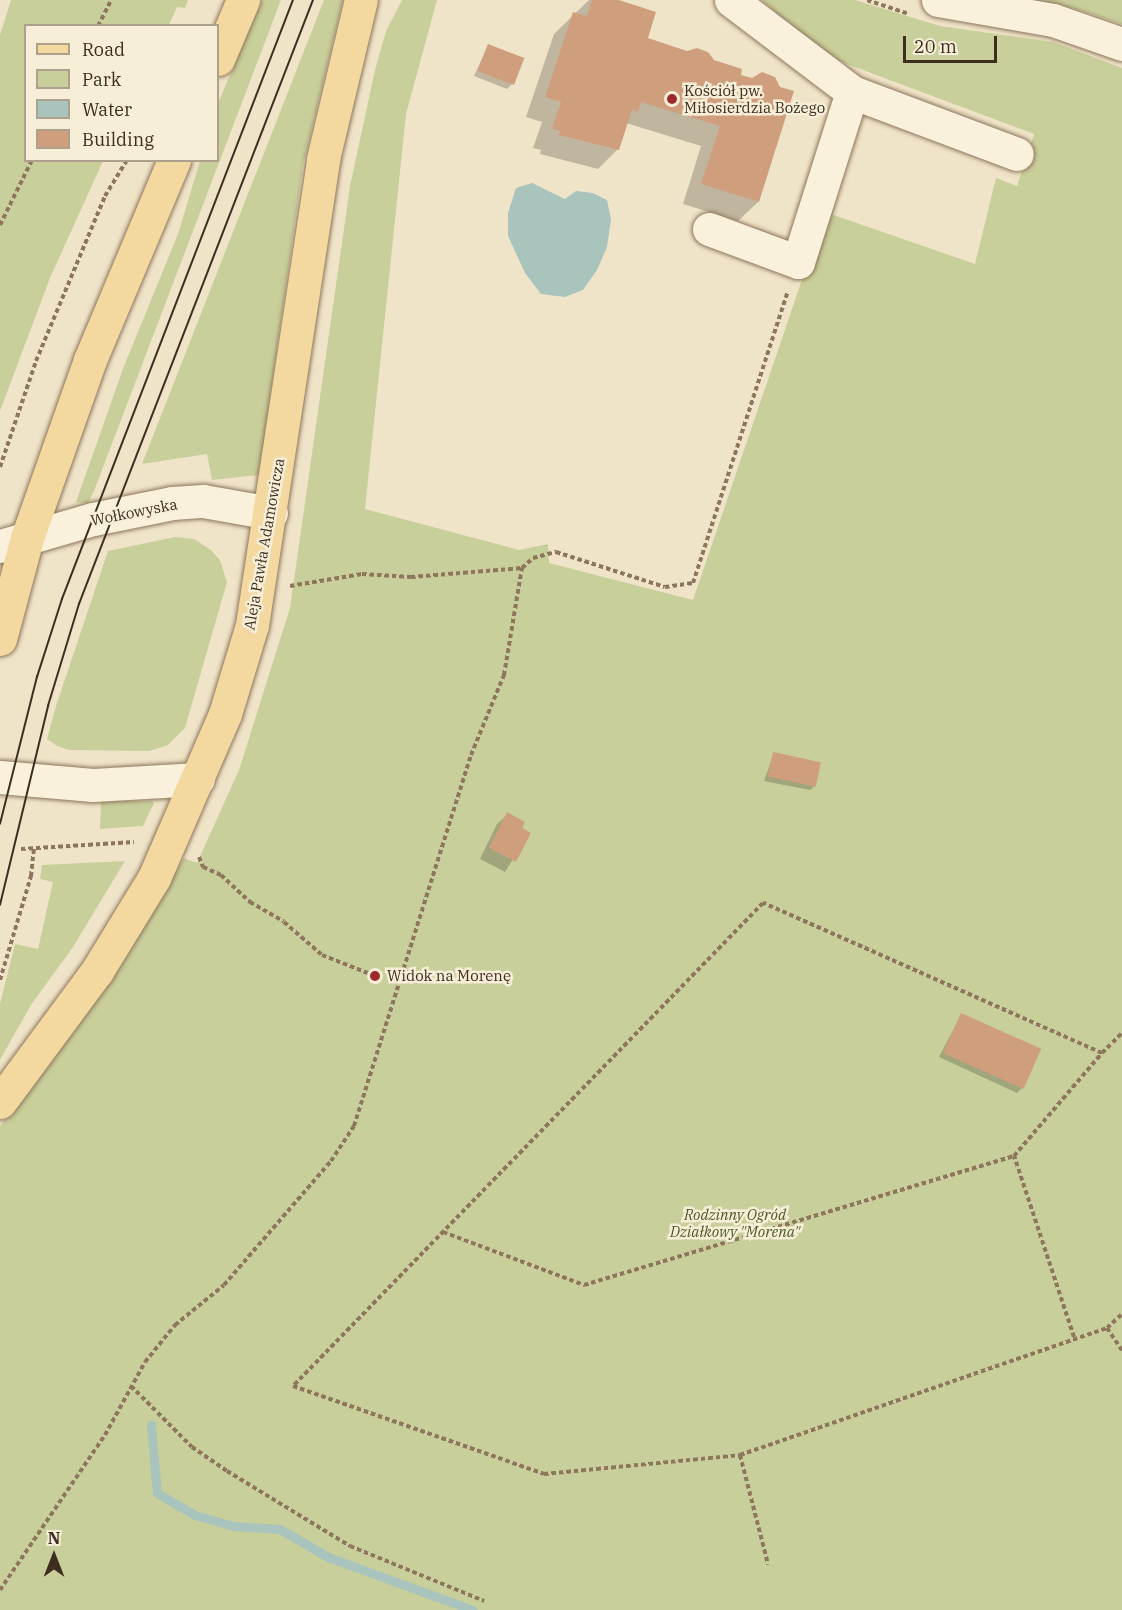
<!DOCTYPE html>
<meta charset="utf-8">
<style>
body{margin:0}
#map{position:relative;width:1122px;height:1610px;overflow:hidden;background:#f0e4c8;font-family:"IBM Plex Serif",serif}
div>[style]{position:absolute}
.green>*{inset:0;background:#c9cf9b}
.water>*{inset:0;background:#a9c4bc}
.shadow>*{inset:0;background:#0003}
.stream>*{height:9px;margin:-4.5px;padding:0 4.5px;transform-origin:4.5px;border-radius:4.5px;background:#a9c4bc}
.building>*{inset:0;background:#cf9f7d;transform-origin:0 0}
.path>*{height:4px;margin-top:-2px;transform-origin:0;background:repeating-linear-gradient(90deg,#8d765c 0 4.5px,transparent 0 7.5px)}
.roads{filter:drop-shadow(0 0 2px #8d765c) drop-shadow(0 0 2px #8d765c)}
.minor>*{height:33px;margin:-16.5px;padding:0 16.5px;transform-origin:16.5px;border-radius:16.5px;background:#faf1dc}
.major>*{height:33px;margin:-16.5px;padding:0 16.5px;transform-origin:16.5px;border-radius:16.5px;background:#f3d9a0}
.tram>*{height:1.5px;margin:-0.75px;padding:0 0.75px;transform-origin:0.75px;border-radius:0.75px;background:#3d2e20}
.dots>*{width:16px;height:16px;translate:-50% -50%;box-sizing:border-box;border:3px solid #f7eed8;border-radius:50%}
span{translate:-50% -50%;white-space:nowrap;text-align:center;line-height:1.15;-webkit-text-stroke:5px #f7eed8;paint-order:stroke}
.poi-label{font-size:15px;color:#3d2e20}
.left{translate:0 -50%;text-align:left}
.street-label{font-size:15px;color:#3d2e20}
.park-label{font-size:15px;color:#4d5a26;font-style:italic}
.legend{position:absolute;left:24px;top:24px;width:195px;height:138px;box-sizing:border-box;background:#f7eed8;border:2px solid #ada18e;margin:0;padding:8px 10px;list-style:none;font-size:18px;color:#3d2e20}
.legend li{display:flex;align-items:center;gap:12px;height:30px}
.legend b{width:30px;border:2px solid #ada18e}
.north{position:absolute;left:24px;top:1526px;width:60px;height:60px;-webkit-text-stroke:4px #f7eed8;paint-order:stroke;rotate:0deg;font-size:16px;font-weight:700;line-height:24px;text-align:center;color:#3d2e20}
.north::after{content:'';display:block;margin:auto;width:21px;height:27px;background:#3d2e20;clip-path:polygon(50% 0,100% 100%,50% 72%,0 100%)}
.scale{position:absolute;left:903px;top:36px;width:94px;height:27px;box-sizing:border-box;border:3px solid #3d2e20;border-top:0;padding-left:8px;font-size:18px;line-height:21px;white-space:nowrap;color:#3d2e20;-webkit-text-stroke:4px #f7eed8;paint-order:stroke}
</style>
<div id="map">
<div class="green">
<i style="clip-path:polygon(11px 0,188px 0,185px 8px,177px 7px,169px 25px,26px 26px,26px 160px,103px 161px,50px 278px,0 411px,0 35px)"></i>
<i style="clip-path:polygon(262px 0,281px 0,94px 491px,88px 503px,76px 502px,124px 366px,178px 234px,200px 161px,218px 160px,218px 103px)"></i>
<i style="clip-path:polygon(324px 0,343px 0,303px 165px,259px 475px,212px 480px,207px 454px,142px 464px)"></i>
<i style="clip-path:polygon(402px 0,437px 0,406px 114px,365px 509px,519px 550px,548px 544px,549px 563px,693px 600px,825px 212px,975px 264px,996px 178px,1017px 186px,1034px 134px,844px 63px,798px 33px,762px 0,855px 0,940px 26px,1053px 42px,1122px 68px,1122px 1610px,0 1610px,0 1126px,127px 957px,184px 858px,197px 863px,239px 770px,290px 608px,350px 186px,375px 70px,386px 31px)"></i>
<i style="clip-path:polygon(1024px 0,1122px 0,1122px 24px,1063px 5px)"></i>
<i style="clip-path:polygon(175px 537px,194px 539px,211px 550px,220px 560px,227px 582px,185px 728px,168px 745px,149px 751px,69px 750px,57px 746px,47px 739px,56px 706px,108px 551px)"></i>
<i style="clip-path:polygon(101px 801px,152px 801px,154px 803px,143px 826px,100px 829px)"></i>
<i style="clip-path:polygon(125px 861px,73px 947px,31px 1005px,0 1060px,0 1004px,15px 944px,38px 949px,53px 882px,40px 879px,42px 865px)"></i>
</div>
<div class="water">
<i style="clip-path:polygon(532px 183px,565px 199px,576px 191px,593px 193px,607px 200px,611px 219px,607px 247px,597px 270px,583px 290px,565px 297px,541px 294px,525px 273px,508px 236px,508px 213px,516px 188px)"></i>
</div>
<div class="shadow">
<i style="clip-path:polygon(589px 0,614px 0,646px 39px,687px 53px,758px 202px,738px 221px,683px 204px,701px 146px,626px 123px,618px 149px,598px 169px,540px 154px,541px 150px,533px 148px,542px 122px,526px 117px,554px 34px)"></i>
<i style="clip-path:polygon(488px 45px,512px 84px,507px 89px,474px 76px)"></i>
<i style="clip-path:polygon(774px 753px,815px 786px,810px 790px,764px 781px)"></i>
<i style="clip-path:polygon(508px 814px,529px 834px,505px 872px,480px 859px,497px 824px)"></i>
<i style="clip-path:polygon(961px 1015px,1022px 1088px,1017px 1093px,939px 1057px)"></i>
</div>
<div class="stream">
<i style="left:151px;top:1425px;width:68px;rotate:85deg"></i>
<i style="left:157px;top:1493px;width:44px;rotate:30.1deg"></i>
<i style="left:195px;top:1515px;width:40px;rotate:16deg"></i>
<i style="left:233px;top:1526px;width:47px;rotate:3.7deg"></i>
<i style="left:280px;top:1529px;width:56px;rotate:30.3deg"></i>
<i style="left:328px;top:1557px;width:154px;rotate:20.1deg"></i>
</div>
<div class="building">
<i style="clip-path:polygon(592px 0,619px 0,656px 12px,648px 38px,687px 51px,697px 48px,708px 52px,714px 60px,742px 69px,741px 75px,752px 78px,762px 72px,775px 77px,780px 87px,794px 91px,759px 202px,701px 184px,720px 126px,641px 102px,638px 112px,632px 110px,619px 150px,559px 135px,560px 131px,552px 128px,561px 102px,545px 97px,573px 12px,587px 16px)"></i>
<i style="left:488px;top:44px;width:39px;height:29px;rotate:21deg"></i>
<i style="left:773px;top:752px;width:49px;height:25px;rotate:12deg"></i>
<i style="clip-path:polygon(507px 812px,525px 822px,522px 828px,531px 833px,516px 862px,489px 848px)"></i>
<i style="left:961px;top:1013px;width:88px;height:44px;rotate:24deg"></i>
</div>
<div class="path">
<i style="left:867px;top:0;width:44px;rotate:18.4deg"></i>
<i style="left:98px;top:26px;width:29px;rotate:-63deg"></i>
<i style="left:0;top:225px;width:72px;rotate:-63.8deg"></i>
<i style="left:0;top:467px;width:112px;rotate:-71.2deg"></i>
<i style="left:36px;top:361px;width:179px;rotate:-67.3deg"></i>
<i style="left:105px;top:196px;width:42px;rotate:-58.6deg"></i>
<i style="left:290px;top:586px;width:73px;rotate:-9.5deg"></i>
<i style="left:362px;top:574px;width:49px;rotate:3.5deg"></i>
<i style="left:411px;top:577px;width:111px;rotate:-4.6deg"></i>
<i style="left:522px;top:568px;width:15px;rotate:-42deg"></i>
<i style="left:533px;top:558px;width:24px;rotate:-15deg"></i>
<i style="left:556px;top:552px;width:114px;rotate:17.8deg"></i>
<i style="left:665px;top:587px;width:28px;rotate:-8deg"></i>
<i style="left:693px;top:583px;width:307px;rotate:-72deg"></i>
<i style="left:21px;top:849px;width:113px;rotate:-3.5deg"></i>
<i style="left:199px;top:857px;width:11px;rotate:68deg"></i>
<i style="left:203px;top:867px;width:20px;rotate:24deg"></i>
<i style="left:221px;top:875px;width:40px;rotate:43deg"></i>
<i style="left:250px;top:902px;width:39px;rotate:30deg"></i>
<i style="left:284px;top:922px;width:50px;rotate:41deg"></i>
<i style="left:322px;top:955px;width:57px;rotate:21.6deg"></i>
<i style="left:0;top:980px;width:109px;rotate:-73.4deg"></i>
<i style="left:31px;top:876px;width:28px;rotate:-84deg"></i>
<i style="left:1102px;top:1053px;width:28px;rotate:-45deg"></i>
<i style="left:443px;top:1232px;width:151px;rotate:20.6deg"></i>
<i style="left:584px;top:1285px;width:449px;rotate:-16.7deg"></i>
<i style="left:1107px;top:1328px;width:27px;rotate:56deg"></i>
<i style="left:1074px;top:1337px;width:191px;rotate:-108.3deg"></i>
<i style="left:1014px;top:1156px;width:135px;rotate:-49.5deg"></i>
<i style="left:1102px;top:1053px;width:371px;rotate:-156.1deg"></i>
<i style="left:763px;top:903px;width:674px;rotate:134.22deg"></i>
<i style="left:293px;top:1386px;width:266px;rotate:19.3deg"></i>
<i style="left:544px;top:1474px;width:197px;rotate:-5.5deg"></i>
<i style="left:740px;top:1455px;width:388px;rotate:-19.1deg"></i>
<i style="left:1107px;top:1328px;width:21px;rotate:-43deg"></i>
<i style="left:131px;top:1386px;width:86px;rotate:45deg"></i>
<i style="left:192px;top:1447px;width:42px;rotate:34.4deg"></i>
<i style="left:227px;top:1471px;width:144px;rotate:31.4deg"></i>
<i style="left:350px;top:1546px;width:145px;rotate:22.3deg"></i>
<i style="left:740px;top:1455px;width:113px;rotate:75.6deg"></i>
<i style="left:0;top:1590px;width:187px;rotate:-55.9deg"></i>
<i style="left:105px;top:1435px;width:83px;rotate:-61.3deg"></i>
<i style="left:145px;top:1362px;width:48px;rotate:-51deg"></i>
<i style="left:175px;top:1325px;width:63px;rotate:-39.2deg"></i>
<i style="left:224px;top:1285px;width:164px;rotate:-49.2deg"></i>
<i style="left:331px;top:1161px;width:42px;rotate:-56.7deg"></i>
<i style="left:354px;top:1126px;width:389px;rotate:-72.5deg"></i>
<i style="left:471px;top:755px;width:87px;rotate:-67.6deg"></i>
<i style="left:504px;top:675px;width:109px;rotate:-80.5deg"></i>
</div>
<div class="roads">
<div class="minor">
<i style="left:731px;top:0;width:152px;rotate:37.2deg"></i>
<i style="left:852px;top:92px;width:176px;rotate:20.6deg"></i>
<i style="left:938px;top:0;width:117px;rotate:9.9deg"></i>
<i style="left:1053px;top:20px;width:73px;rotate:19.2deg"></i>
<i style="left:709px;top:229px;width:95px;rotate:20.3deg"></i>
<i style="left:798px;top:262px;width:178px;rotate:-72.4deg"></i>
<i style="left:0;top:546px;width:97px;rotate:-16.2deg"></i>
<i style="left:93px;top:519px;width:81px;rotate:-11.4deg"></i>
<i style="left:172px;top:503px;width:31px;rotate:-4deg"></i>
<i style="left:203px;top:501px;width:69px;rotate:10deg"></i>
<i style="left:0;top:777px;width:93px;rotate:4.9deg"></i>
<i style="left:93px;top:785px;width:105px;rotate:-3.3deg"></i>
</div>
<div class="major">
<i style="left:218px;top:59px;width:64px;rotate:-67deg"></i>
<i style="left:0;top:639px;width:105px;rotate:-75deg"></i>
<i style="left:27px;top:538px;width:189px;rotate:-70.5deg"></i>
<i style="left:90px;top:360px;width:217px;rotate:-67.2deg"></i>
<i style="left:0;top:1102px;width:163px;rotate:-53.5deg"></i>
<i style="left:97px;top:971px;width:109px;rotate:-58.5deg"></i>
<i style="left:154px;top:878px;width:179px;rotate:-66.6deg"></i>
<i style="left:225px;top:714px;width:93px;rotate:-73.1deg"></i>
<i style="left:252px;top:625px;width:471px;rotate:-81.3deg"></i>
<i style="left:323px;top:159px;width:163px;rotate:-76.6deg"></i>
</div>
</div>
<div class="tram">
<i style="left:0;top:824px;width:152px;rotate:-75.9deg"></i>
<i style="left:37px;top:677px;width:82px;rotate:-72.2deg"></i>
<i style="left:62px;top:599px;width:642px;rotate:-68.91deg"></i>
<i style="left:0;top:905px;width:205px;rotate:-76.4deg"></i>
<i style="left:48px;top:706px;width:107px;rotate:-73.1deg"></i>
<i style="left:79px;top:604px;width:648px;rotate:-68.82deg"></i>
</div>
<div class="dots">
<i style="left:672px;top:99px;background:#9e2a2b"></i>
<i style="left:375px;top:976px;background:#9e2a2b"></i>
</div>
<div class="poi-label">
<span class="left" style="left:684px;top:99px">Kościół pw.<br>Miłosierdzia Bożego</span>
<span class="left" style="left:387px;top:976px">Widok na Morenę</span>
</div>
<div class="street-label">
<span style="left:134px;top:512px;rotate:-11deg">Wołkowyska</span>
<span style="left:264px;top:544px;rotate:-80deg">Aleja Pawła Adamowicza</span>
</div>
<div class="park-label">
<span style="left:735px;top:1223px">Rodzinny Ogród<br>Działkowy "Morena"</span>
</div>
<ul class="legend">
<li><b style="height:8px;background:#f3d9a0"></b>Road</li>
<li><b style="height:16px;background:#c9cf9b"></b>Park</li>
<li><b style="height:16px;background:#a9c4bc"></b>Water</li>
<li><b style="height:16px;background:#cf9f7d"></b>Building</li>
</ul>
<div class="north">N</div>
<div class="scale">20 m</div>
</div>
